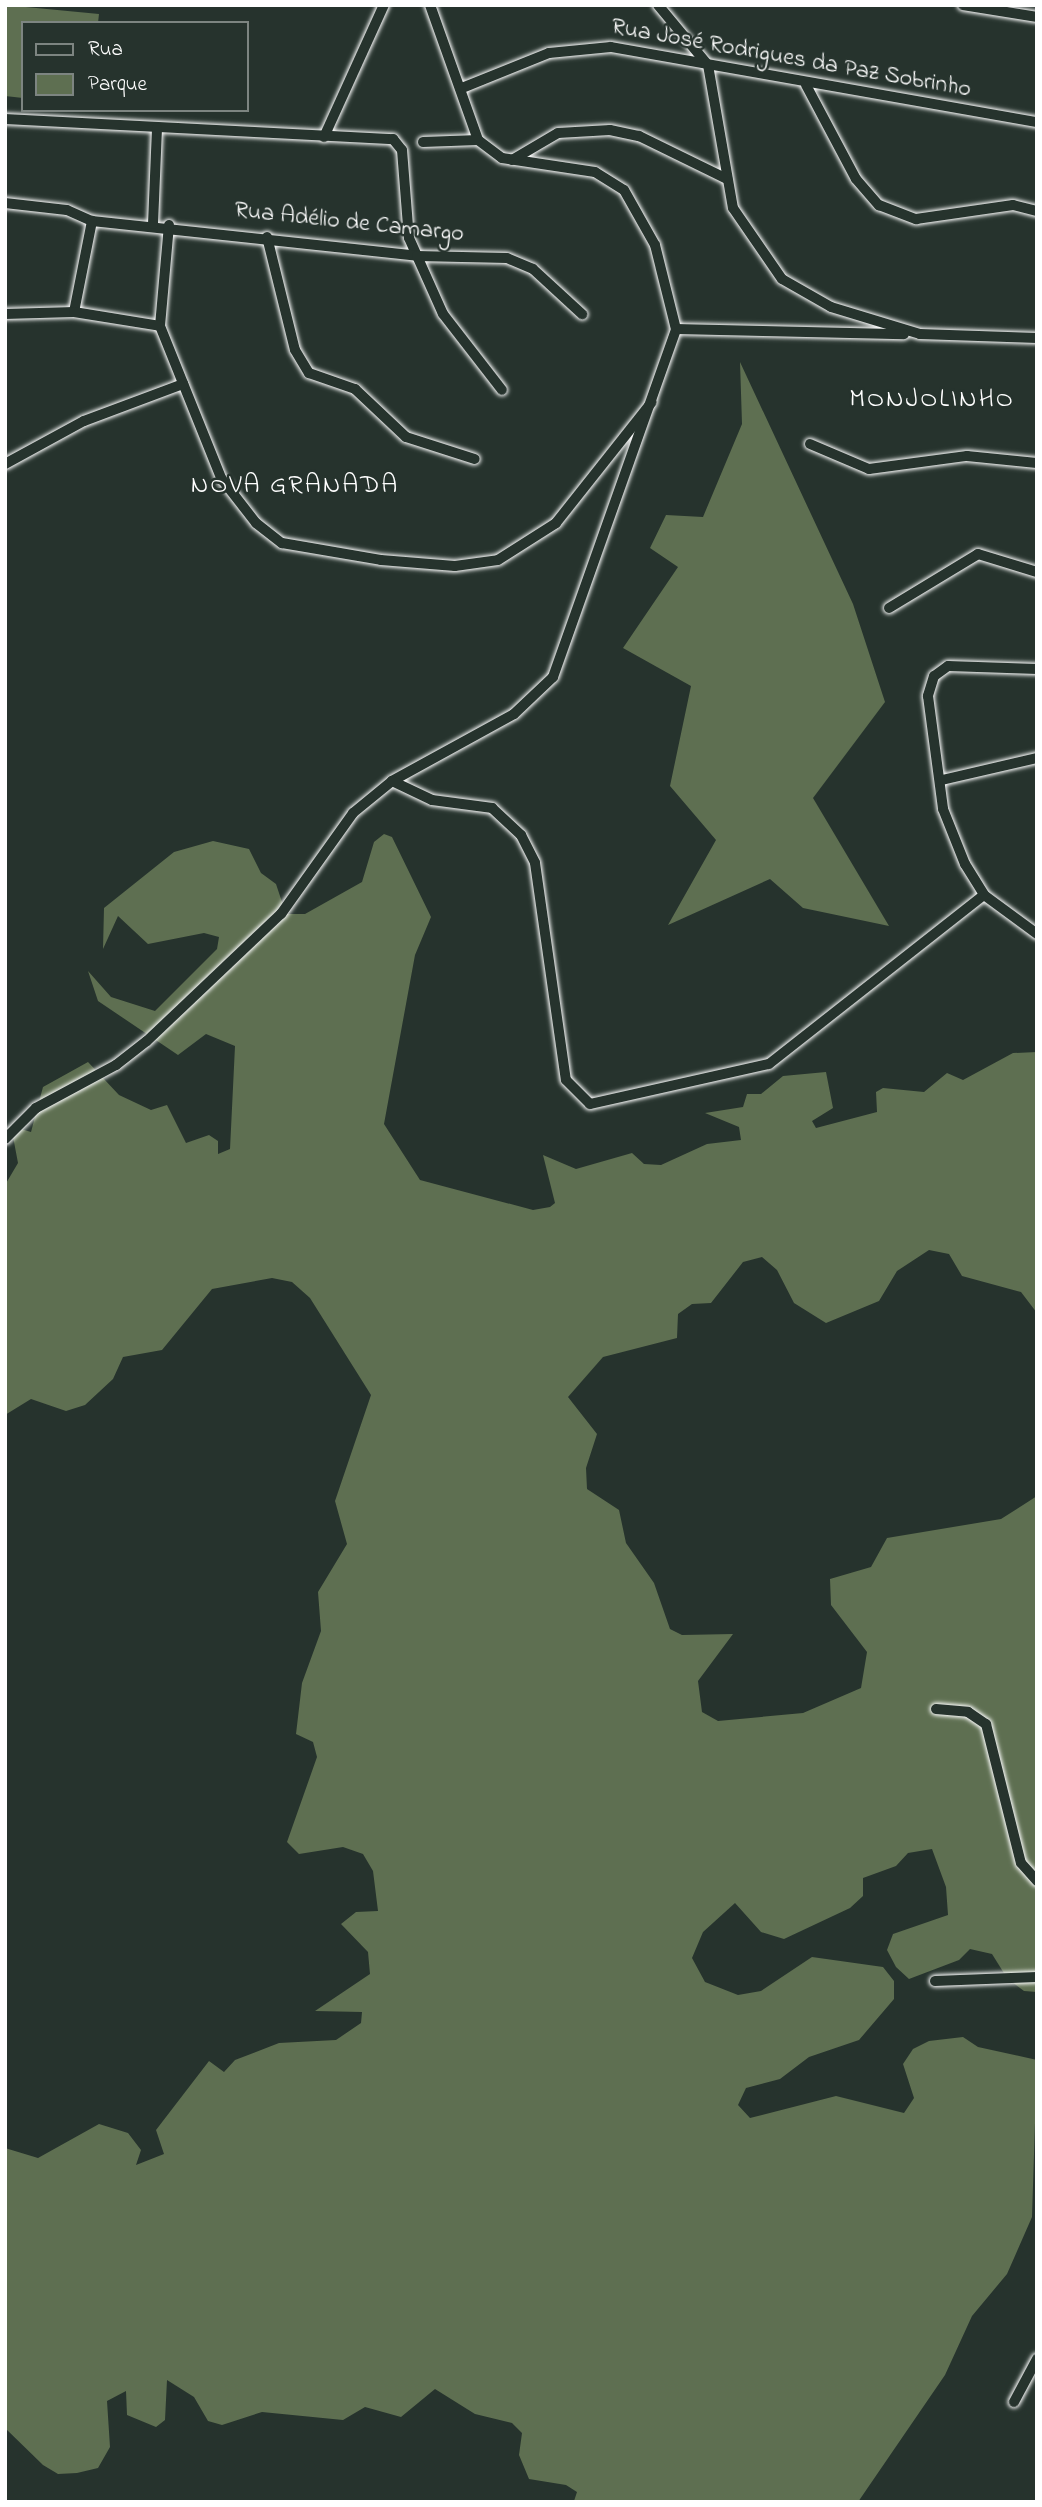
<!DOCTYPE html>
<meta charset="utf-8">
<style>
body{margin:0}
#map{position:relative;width:1042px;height:2507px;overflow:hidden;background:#26332d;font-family:"Indie Flower",sans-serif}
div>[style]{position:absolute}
.green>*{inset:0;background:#5e6f51}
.roads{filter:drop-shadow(0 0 2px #fff) drop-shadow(0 0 2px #fff)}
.minor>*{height:10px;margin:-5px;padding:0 5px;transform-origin:5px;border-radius:5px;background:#26332d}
span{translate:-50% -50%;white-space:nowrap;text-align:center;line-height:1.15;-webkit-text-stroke:5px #26332d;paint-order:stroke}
.street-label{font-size:24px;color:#fff}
.neighbourhood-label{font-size:26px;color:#fff;letter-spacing:2px}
.frame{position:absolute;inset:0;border:7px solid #fff;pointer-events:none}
.legend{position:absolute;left:21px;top:21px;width:228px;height:91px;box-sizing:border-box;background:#26332d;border:2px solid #7d8581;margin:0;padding:9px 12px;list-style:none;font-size:21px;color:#fff}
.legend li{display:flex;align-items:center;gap:14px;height:35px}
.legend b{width:35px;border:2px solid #7d8581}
</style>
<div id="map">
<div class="green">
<i style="clip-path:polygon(5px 5px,99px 14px,98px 23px,23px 23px,23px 98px,5px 96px)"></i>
<i style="clip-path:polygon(740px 362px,853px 604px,885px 702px,813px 798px,889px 926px,803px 908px,770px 879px,668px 925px,716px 840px,670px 786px,691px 686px,623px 648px,678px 567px,650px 548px,666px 515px,703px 517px,742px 424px)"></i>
<i style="clip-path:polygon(384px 834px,392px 837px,431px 917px,415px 955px,384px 1124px,420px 1180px,533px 1210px,550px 1207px,555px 1203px,543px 1155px,576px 1169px,632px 1153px,644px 1164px,661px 1165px,707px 1144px,741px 1140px,739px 1127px,705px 1113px,743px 1107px,747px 1094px,761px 1094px,783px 1076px,826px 1072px,833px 1108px,812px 1121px,816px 1128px,877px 1112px,876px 1092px,883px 1088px,924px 1092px,947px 1073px,963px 1080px,1013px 1053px,1037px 1052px,1037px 1313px,1021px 1292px,962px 1276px,949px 1254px,929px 1250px,897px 1271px,879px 1301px,826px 1323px,794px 1303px,777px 1270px,762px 1257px,743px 1262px,711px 1303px,692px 1304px,678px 1314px,677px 1338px,603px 1357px,568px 1397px,597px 1434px,586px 1468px,587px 1489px,619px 1510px,626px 1543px,654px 1583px,670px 1629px,682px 1635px,733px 1634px,698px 1681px,702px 1712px,718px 1721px,803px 1713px,861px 1688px,867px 1652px,831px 1605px,830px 1579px,871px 1567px,887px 1538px,1001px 1519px,1037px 1496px,1037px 1992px,1024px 1991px,1007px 1978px,992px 1954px,970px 1949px,959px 1960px,909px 1979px,896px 1967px,887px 1950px,893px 1934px,948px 1915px,946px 1887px,932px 1849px,908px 1853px,896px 1866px,863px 1878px,863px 1896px,850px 1908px,784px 1939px,761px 1932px,735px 1903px,703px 1932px,692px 1958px,705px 1982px,738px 1995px,761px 1991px,812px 1957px,883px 1967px,894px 1981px,894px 1999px,859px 2040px,809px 2057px,780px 2079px,746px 2088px,738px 2105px,750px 2118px,836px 2096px,904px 2113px,914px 2098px,903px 2064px,913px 2049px,929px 2041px,963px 2037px,978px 2047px,1037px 2060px,1032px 2217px,1007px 2274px,972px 2316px,945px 2375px,858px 2502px,574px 2501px,577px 2492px,566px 2485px,529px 2479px,519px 2455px,522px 2433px,512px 2423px,475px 2414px,435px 2389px,401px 2417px,365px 2407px,343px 2420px,262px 2412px,222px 2425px,208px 2421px,194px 2397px,167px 2380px,165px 2420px,156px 2427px,127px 2415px,126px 2391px,107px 2401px,110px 2447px,98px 2468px,77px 2473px,58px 2474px,43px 2465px,5px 2428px,5px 2148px,38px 2158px,99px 2124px,128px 2133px,141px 2150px,136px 2165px,164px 2154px,156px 2130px,209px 2061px,224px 2072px,235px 2060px,279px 2043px,336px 2040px,361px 2023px,362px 2012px,315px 2011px,370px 1974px,368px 1952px,341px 1924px,356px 1912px,378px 1911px,373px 1871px,363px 1854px,343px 1847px,299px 1854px,287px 1842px,317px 1757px,313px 1742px,296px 1734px,302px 1683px,321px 1631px,318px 1592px,347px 1544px,335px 1501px,371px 1395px,310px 1298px,292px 1282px,272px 1278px,212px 1289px,162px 1350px,123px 1357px,113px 1379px,85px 1405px,66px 1411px,31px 1399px,5px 1415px,5px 1185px,18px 1163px,11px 1126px,31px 1132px,43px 1087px,88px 1062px,119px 1095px,151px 1110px,167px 1105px,186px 1143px,209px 1135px,218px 1141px,218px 1154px,230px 1149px,235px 1046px,206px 1034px,178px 1055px,98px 1001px,88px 971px,111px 997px,155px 1011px,217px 949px,219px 937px,204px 933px,148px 944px,118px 916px,103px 949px,104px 908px,174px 852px,213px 841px,249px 849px,261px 873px,276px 884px,286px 914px,305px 914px,362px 882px,374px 842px)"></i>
</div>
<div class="roads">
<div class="minor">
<i style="left:430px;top:5px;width:143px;rotate:70.4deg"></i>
<i style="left:478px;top:140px;width:30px;rotate:37deg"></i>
<i style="left:502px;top:158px;width:94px;rotate:8.6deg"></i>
<i style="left:595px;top:172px;width:34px;rotate:32deg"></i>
<i style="left:624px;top:190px;width:63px;rotate:60.6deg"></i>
<i style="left:655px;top:245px;width:87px;rotate:76deg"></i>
<i style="left:658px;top:5px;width:78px;rotate:50.2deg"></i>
<i style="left:708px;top:65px;width:145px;rotate:80.1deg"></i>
<i style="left:733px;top:208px;width:86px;rotate:55.4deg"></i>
<i style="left:782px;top:279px;width:56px;rotate:29.7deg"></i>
<i style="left:831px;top:307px;width:93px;rotate:16.9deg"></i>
<i style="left:920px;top:334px;width:117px;rotate:2deg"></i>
<i style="left:963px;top:5px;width:75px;rotate:9.2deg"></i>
<i style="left:806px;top:85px;width:106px;rotate:62deg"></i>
<i style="left:856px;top:179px;width:35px;rotate:49deg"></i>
<i style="left:879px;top:205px;width:40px;rotate:21deg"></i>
<i style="left:916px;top:219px;width:98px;rotate:-8.2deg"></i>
<i style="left:1013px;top:205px;width:25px;rotate:14deg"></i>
<i style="left:462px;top:88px;width:94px;rotate:-21.9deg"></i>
<i style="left:549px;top:53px;width:62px;rotate:-5.5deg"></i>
<i style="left:611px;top:47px;width:433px;rotate:10deg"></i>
<i style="left:5px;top:119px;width:389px;rotate:3deg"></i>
<i style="left:393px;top:139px;width:14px;rotate:51deg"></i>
<i style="left:402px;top:150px;width:88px;rotate:85.5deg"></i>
<i style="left:409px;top:238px;width:83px;rotate:65.9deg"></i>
<i style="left:443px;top:314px;width:96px;rotate:52.2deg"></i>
<i style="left:324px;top:137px;width:145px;rotate:-65.6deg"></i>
<i style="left:423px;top:142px;width:55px;rotate:-2.1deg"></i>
<i style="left:512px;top:160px;width:53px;rotate:-30.4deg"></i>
<i style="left:558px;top:133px;width:52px;rotate:-3.3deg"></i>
<i style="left:610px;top:130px;width:30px;rotate:12deg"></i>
<i style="left:639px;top:136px;width:98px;rotate:26deg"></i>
<i style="left:5px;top:203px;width:62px;rotate:6.4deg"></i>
<i style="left:67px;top:210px;width:27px;rotate:24deg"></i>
<i style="left:92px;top:221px;width:327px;rotate:6.1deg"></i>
<i style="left:417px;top:256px;width:90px;rotate:1.3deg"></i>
<i style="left:507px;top:258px;width:28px;rotate:23deg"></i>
<i style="left:533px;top:269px;width:67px;rotate:42.6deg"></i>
<i style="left:153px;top:224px;width:96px;rotate:-87.6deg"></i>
<i style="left:169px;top:225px;width:101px;rotate:95.1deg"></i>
<i style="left:160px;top:326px;width:164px;rotate:68.1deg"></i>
<i style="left:221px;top:478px;width:57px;rotate:52.1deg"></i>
<i style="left:256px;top:523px;width:33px;rotate:38deg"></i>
<i style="left:282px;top:543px;width:100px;rotate:9.7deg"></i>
<i style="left:381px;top:560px;width:74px;rotate:4.6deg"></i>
<i style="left:455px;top:566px;width:43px;rotate:-7.9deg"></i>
<i style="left:498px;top:560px;width:69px;rotate:-32.5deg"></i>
<i style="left:556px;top:523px;width:154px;rotate:-51.6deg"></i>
<i style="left:267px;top:237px;width:116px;rotate:76.1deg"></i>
<i style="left:295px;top:350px;width:27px;rotate:59deg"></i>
<i style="left:309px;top:373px;width:49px;rotate:19.2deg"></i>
<i style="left:355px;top:389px;width:70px;rotate:43.3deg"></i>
<i style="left:406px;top:437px;width:72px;rotate:17.7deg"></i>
<i style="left:74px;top:312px;width:93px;rotate:-78.8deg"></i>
<i style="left:5px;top:314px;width:69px;rotate:-1.7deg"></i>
<i style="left:74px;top:312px;width:87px;rotate:9.2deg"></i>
<i style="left:676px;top:329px;width:228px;rotate:1.3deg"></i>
<i style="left:810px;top:444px;width:64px;rotate:23deg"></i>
<i style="left:869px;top:469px;width:99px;rotate:-7.6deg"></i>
<i style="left:967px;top:456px;width:70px;rotate:5.7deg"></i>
<i style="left:5px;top:464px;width:90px;rotate:-28.6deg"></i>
<i style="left:84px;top:421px;width:106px;rotate:-20.5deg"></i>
<i style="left:889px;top:608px;width:104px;rotate:-31.2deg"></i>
<i style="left:978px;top:554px;width:62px;rotate:17deg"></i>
<i style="left:1037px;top:669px;width:89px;rotate:-178.1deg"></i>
<i style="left:948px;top:666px;width:17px;rotate:144deg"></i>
<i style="left:934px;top:676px;width:21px;rotate:107deg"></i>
<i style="left:928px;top:696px;width:114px;rotate:82.4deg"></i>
<i style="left:943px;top:809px;width:59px;rotate:68.2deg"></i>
<i style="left:965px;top:864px;width:36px;rotate:58deg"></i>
<i style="left:984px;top:895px;width:66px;rotate:36.3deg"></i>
<i style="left:942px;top:780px;width:98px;rotate:-13deg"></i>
<i style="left:392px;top:781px;width:139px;rotate:-28.8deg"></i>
<i style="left:514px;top:714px;width:54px;rotate:-43.5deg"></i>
<i style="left:553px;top:677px;width:369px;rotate:-70.5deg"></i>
<i style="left:5px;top:1139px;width:44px;rotate:-45deg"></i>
<i style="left:36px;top:1108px;width:91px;rotate:-28.3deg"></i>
<i style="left:116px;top:1065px;width:39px;rotate:-38deg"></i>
<i style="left:147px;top:1041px;width:185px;rotate:-43.5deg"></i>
<i style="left:281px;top:914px;width:124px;rotate:-54.5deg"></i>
<i style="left:353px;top:813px;width:50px;rotate:-39.4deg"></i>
<i style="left:392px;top:781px;width:44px;rotate:25.4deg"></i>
<i style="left:432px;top:800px;width:61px;rotate:7.6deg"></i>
<i style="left:492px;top:808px;width:40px;rotate:43deg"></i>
<i style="left:521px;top:835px;width:31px;rotate:63deg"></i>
<i style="left:535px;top:863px;width:219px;rotate:81.9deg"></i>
<i style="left:566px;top:1080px;width:34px;rotate:45deg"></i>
<i style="left:590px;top:1104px;width:183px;rotate:-12.6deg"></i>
<i style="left:769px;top:1064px;width:273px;rotate:-38.2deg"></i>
<i style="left:936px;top:1709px;width:32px;rotate:5deg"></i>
<i style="left:968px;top:1712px;width:22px;rotate:34deg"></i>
<i style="left:986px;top:1724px;width:143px;rotate:75.9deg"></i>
<i style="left:1021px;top:1863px;width:24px;rotate:48deg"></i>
<i style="left:935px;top:1981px;width:102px;rotate:-2.2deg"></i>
<i style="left:1014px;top:2402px;width:49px;rotate:-61.9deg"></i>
</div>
</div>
<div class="street-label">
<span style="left:791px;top:59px;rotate:10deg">Rua José Rodrigues da Paz Sobrinho</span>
<span style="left:349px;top:223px;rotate:6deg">Rua Adélio de Camargo</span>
</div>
<div class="neighbourhood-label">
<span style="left:932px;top:401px">MONJOLINHO</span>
<span style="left:295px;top:487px">NOVA GRANADA</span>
</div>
<div class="frame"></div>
<ul class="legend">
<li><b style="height:9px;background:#26332d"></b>Rua</li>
<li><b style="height:19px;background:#5e6f51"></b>Parque</li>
</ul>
</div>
